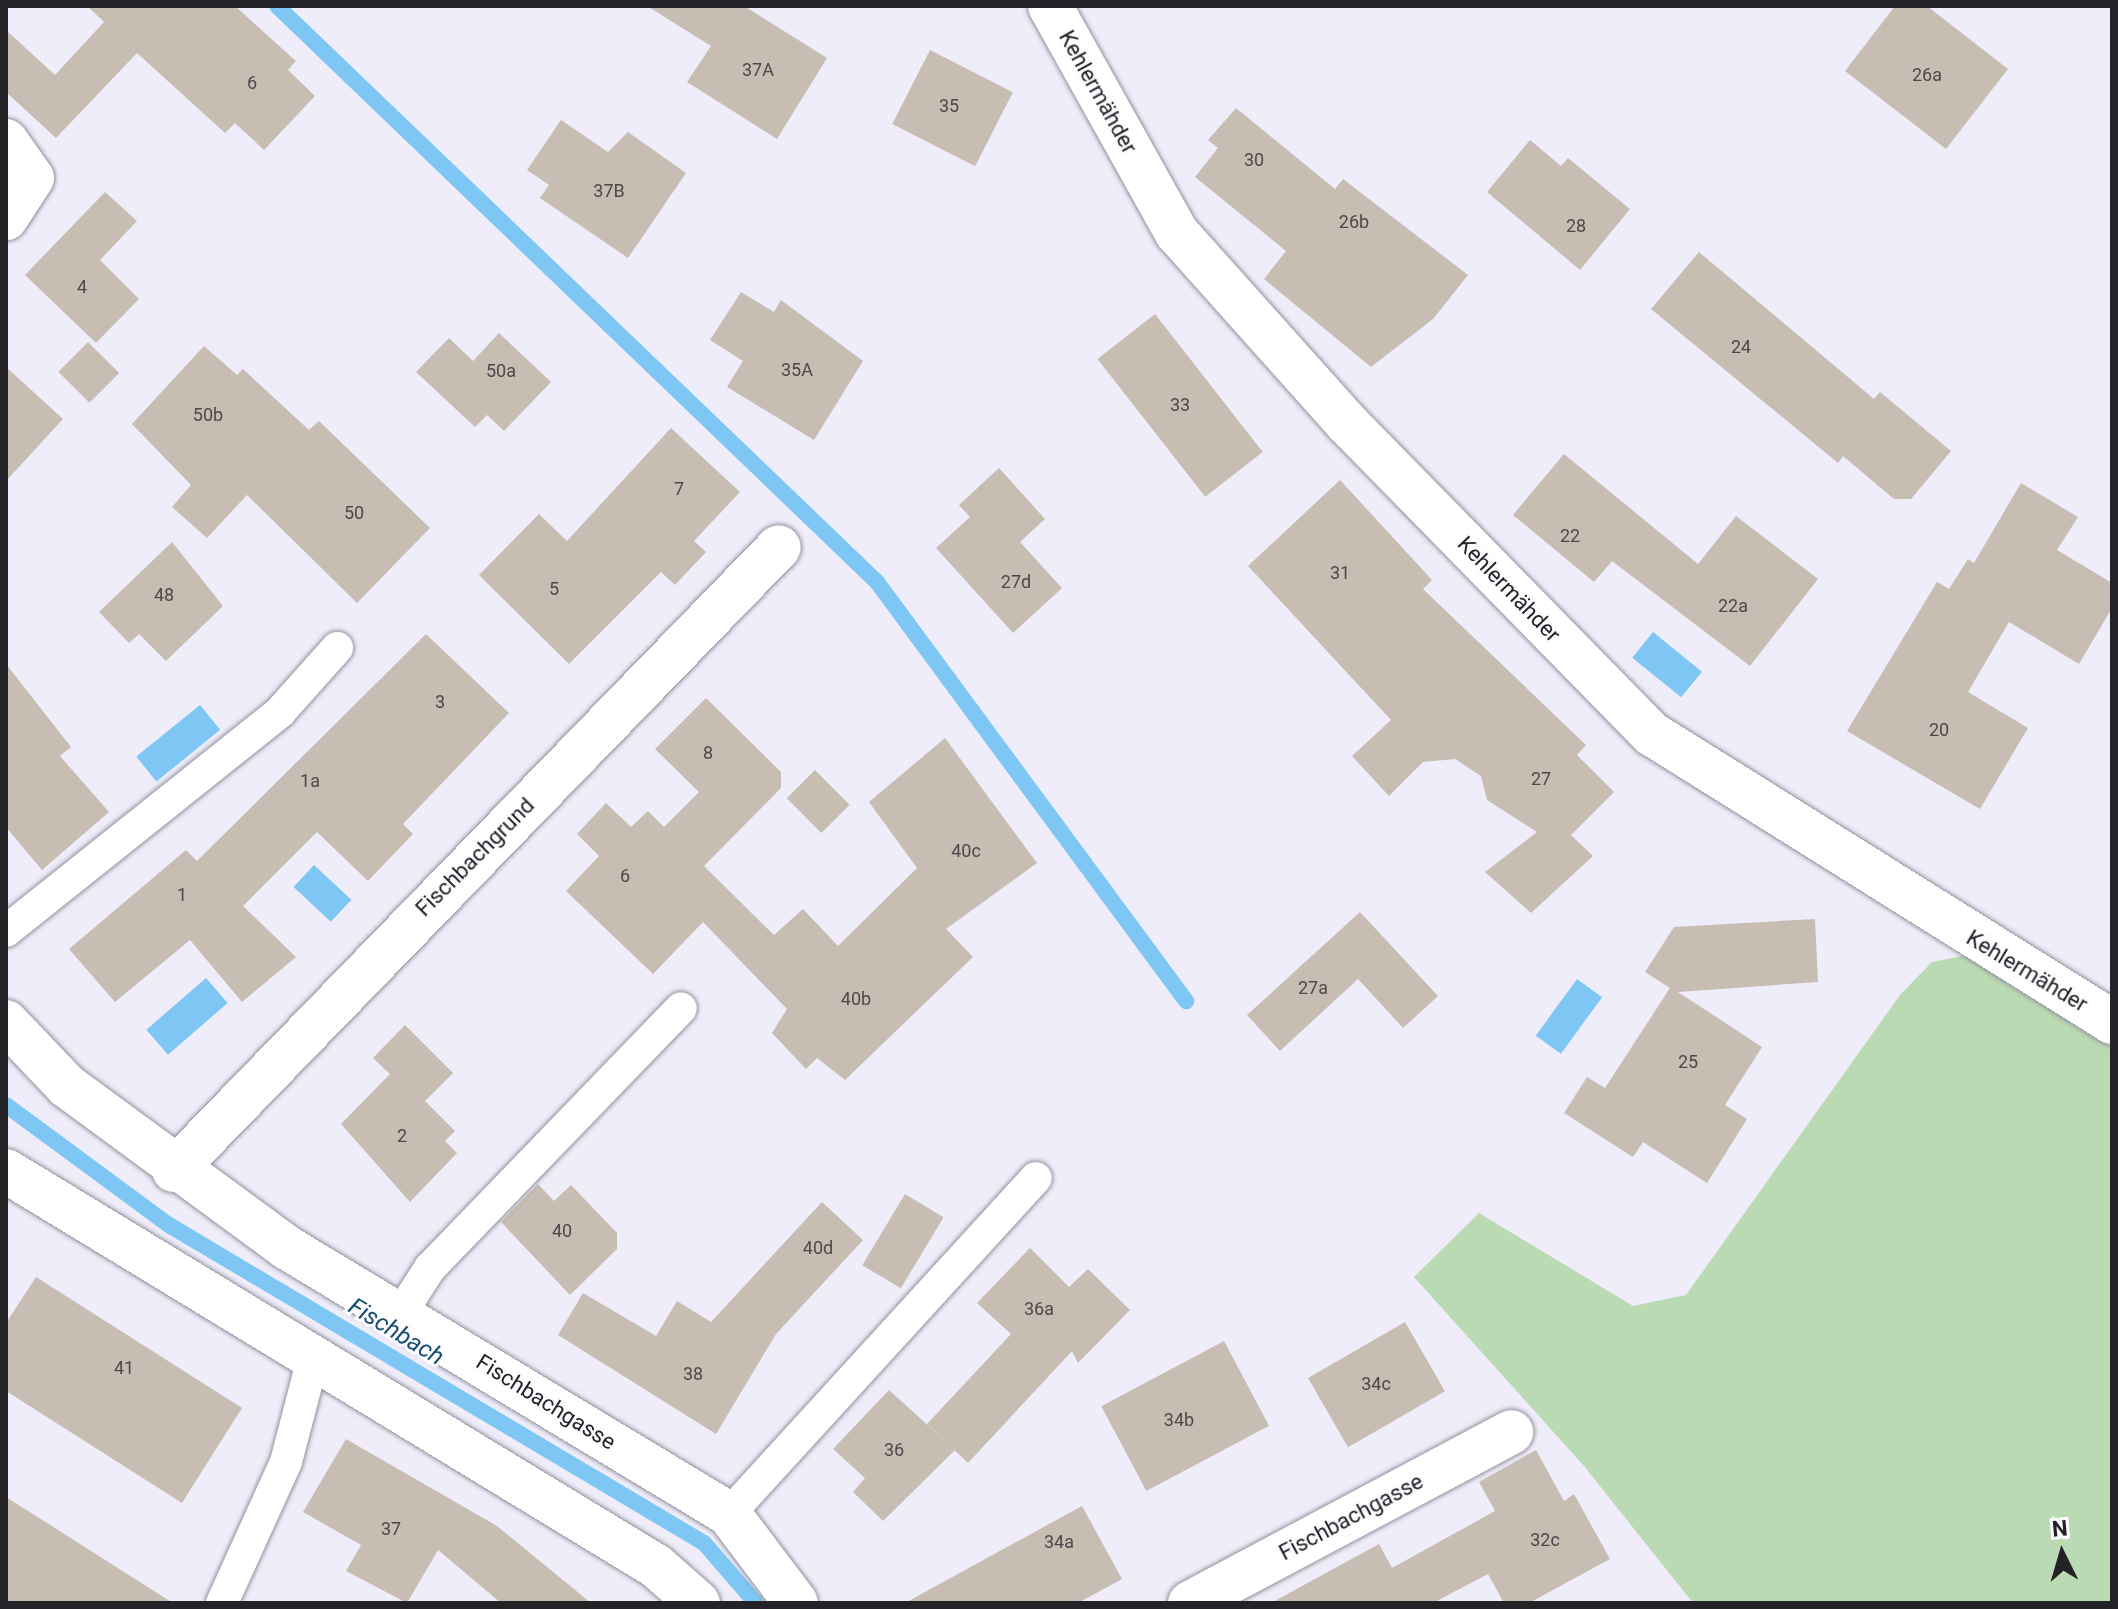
<!DOCTYPE html>
<meta charset="utf-8">
<style>
body{margin:0}
#map{position:relative;width:2118px;height:1609px;overflow:hidden;background:#efedfa;font-family:Roboto,sans-serif}
div>[style]{position:absolute}
.green>*{inset:0;background:#b9dab2}
.water>*{inset:0;background:#7ec6f4;transform-origin:0 0}
.stream>*{height:16px;margin:-8px;padding:0 8px;transform-origin:8px;border-radius:8px;background:#7ec6f4}
.building>*{inset:0;background:#c7bdb3;transform-origin:0 0}
.roads{filter:drop-shadow(0 0 2px #92909c) drop-shadow(0 0 2px #92909c)}
.lane>*{height:32px;margin:-16px;padding:0 16px;transform-origin:16px;border-radius:16px;background:#fff}
.street>*{height:44px;margin:-22px;padding:0 22px;transform-origin:22px;border-radius:22px;background:#fff}
span{translate:-50% -50%;white-space:nowrap;text-align:center;line-height:1.15;-webkit-text-stroke:6px #fcfcfe;paint-order:stroke}
.number-label{font-size:18px;color:#4c494a}
.number-label span{-webkit-text-stroke-width:0}
.street-label{font-size:22px;color:#232227}
.water-label{font-size:24px;color:#164e6d;font-style:italic}
.frame{position:absolute;inset:0;border:8px solid #232227;pointer-events:none}
.north{position:absolute;left:2022px;top:1513px;width:80px;height:80px;-webkit-text-stroke:6px #fcfcfe;paint-order:stroke;rotate:355deg;font-size:22px;font-weight:700;line-height:32px;text-align:center;color:#232227}
.north::after{content:'';display:block;margin:auto;width:28px;height:36px;background:#232227;clip-path:polygon(50% 0,100% 100%,50% 72%,0 100%)}
</style>
<div id="map">
<div class="green">
<i style="clip-path:polygon(1968px 955px,2112px 1045px,2112px 1603px,1693px 1603px,1584px 1466px,1414px 1277px,1479px 1213px,1633px 1306px,1686px 1295px,1900px 995px,1932px 962px)"></i>
</div>
<div class="water">
<i style="left:1653px;top:632px;width:63px;height:33px;rotate:39deg"></i>
<i style="left:200px;top:705px;width:32px;height:82px;rotate:51deg"></i>
<i style="left:314px;top:865px;width:51px;height:30px;rotate:43deg"></i>
<i style="left:206px;top:978px;width:33px;height:79px;rotate:49deg"></i>
<i style="left:1577px;top:979px;width:31px;height:70px;rotate:36deg"></i>
</div>
<div class="stream">
<i style="left:277px;top:6px;width:832px;rotate:43.83deg"></i>
<i style="left:877px;top:582px;width:521px;rotate:53.59deg"></i>
<i style="left:6px;top:1105px;width:202px;rotate:36.4deg"></i>
<i style="left:169px;top:1225px;width:622px;rotate:30.73deg"></i>
<i style="left:704px;top:1543px;width:79px;rotate:49.1deg"></i>
</div>
<div class="building">
<i style="clip-path:polygon(87px 6px,235px 6px,296px 61px,288px 70px,315px 96px,264px 150px,235px 123px,225px 133px,137px 53px,56px 138px,6px 92px,6px 30px,55px 75px,104px 22px)"></i>
<i style="clip-path:polygon(647px 6px,744px 6px,827px 58px,777px 139px,687px 82px,711px 46px)"></i>
<i style="clip-path:polygon(1895px 6px,1927px 6px,2008px 69px,1946px 149px,1845px 71px)"></i>
<i style="left:930px;top:50px;width:93px;height:83px;rotate:27deg"></i>
<i style="clip-path:polygon(1236px 108px,1335px 189px,1343px 179px,1468px 275px,1433px 319px,1371px 367px,1264px 279px,1286px 251px,1195px 177px,1218px 148px,1208px 140px)"></i>
<i style="clip-path:polygon(561px 120px,608px 152px,628px 132px,686px 173px,628px 258px,540px 198px,549px 185px,527px 170px)"></i>
<i style="clip-path:polygon(1530px 140px,1561px 166px,1568px 158px,1630px 209px,1580px 270px,1487px 192px)"></i>
<i style="clip-path:polygon(105px 192px,137px 221px,100px 260px,139px 299px,96px 343px,25px 275px)"></i>
<i style="clip-path:polygon(1699px 252px,1874px 399px,1880px 392px,1951px 451px,1911px 499px,1894px 499px,1843px 456px,1838px 463px,1651px 309px)"></i>
<i style="clip-path:polygon(741px 292px,774px 312px,781px 300px,863px 361px,814px 440px,727px 387px,743px 361px,710px 340px)"></i>
<i style="left:1155px;top:314px;width:175px;height:73px;rotate:52deg"></i>
<i style="clip-path:polygon(499px 333px,551px 382px,504px 431px,487px 415px,475px 427px,416px 372px,449px 338px,473px 361px)"></i>
<i style="left:88px;top:342px;width:44px;height:42px;rotate:45deg"></i>
<i style="clip-path:polygon(204px 346px,237px 375px,243px 369px,309px 430px,319px 421px,430px 528px,357px 603px,247px 495px,207px 538px,172px 507px,191px 485px,132px 424px)"></i>
<i style="clip-path:polygon(6px 367px,63px 419px,6px 481px)"></i>
<i style="clip-path:polygon(671px 428px,740px 492px,694px 541px,706px 552px,675px 585px,661px 572px,569px 664px,479px 575px,539px 514px,567px 541px)"></i>
<i style="clip-path:polygon(1564px 454px,1698px 564px,1736px 516px,1818px 579px,1750px 666px,1612px 561px,1594px 582px,1513px 515px)"></i>
<i style="clip-path:polygon(999px 468px,1045px 519px,1020px 542px,1062px 588px,1013px 633px,936px 548px,970px 517px,959px 505px)"></i>
<i style="clip-path:polygon(1340px 480px,1432px 580px,1423px 589px,1586px 745px,1577px 755px,1614px 792px,1571px 835px,1593px 856px,1531px 913px,1485px 872px,1537px 832px,1487px 800px,1481px 776px,1455px 759px,1423px 762px,1389px 796px,1352px 756px,1391px 720px,1248px 566px)"></i>
<i style="clip-path:polygon(2021px 483px,2078px 517px,2057px 550px,2112px 583px,2112px 608px,2079px 664px,2009px 622px,1968px 692px,2028px 728px,1980px 809px,1847px 731px,1937px 582px,1949px 589px,1968px 559px,1974px 563px)"></i>
<i style="clip-path:polygon(172px 542px,223px 606px,166px 661px,139px 634px,129px 643px,99px 612px)"></i>
<i style="clip-path:polygon(426px 634px,509px 713px,403px 824px,413px 834px,368px 881px,317px 832px,243px 906px,296px 957px,242px 1002px,190px 940px,115px 1002px,69px 949px,186px 850px,197px 861px)"></i>
<i style="clip-path:polygon(6px 664px,71px 747px,60px 756px,109px 812px,42px 870px,6px 827px)"></i>
<i style="clip-path:polygon(706px 698px,781px 772px,781px 788px,704px 866px,774px 935px,803px 909px,838px 946px,917px 868px,869px 802px,945px 738px,1037px 863px,946px 929px,973px 957px,845px 1080px,817px 1058px,806px 1069px,772px 1033px,787px 1009px,703px 922px,653px 974px,566px 891px,599px 856px,577px 834px,606px 803px,631px 827px,648px 811px,664px 827px,699px 792px,655px 749px)"></i>
<i style="left:815px;top:770px;width:49px;height:40px;rotate:45deg"></i>
<i style="clip-path:polygon(1360px 912px,1438px 996px,1403px 1028px,1358px 979px,1280px 1051px,1247px 1015px)"></i>
<i style="clip-path:polygon(1815px 919px,1818px 982px,1678px 992px,1762px 1047px,1725px 1105px,1747px 1119px,1707px 1183px,1643px 1142px,1633px 1157px,1564px 1113px,1587px 1077px,1605px 1088px,1670px 988px,1645px 972px,1674px 927px)"></i>
<i style="clip-path:polygon(405px 1025px,453px 1073px,425px 1101px,455px 1131px,445px 1141px,457px 1153px,410px 1202px,341px 1124px,390px 1074px,373px 1058px)"></i>
<i style="clip-path:polygon(538px 1184px,554px 1201px,571px 1185px,617px 1233px,617px 1249px,570px 1295px,501px 1222px)"></i>
<i style="left:905px;top:1194px;width:45px;height:83px;rotate:31deg"></i>
<i style="clip-path:polygon(822px 1202px,863px 1240px,776px 1334px,716px 1434px,558px 1335px,583px 1293px,656px 1336px,677px 1301px,711px 1322px)"></i>
<i style="clip-path:polygon(1030px 1248px,1069px 1287px,1088px 1269px,1130px 1310px,1078px 1363px,1072px 1351px,968px 1463px,927px 1424px,1011px 1334px,977px 1303px)"></i>
<i style="clip-path:polygon(36px 1277px,242px 1408px,182px 1503px,6px 1391px,6px 1323px)"></i>
<i style="left:1405px;top:1322px;width:80px;height:112px;rotate:60deg"></i>
<i style="left:1224px;top:1341px;width:96px;height:139px;rotate:62deg"></i>
<i style="clip-path:polygon(889px 1390px,955px 1450px,883px 1521px,853px 1492px,865px 1478px,833px 1449px)"></i>
<i style="clip-path:polygon(346px 1439px,497px 1526px,591px 1603px,501px 1603px,438px 1550px,407px 1603px,346px 1571px,361px 1545px,303px 1512px)"></i>
<i style="clip-path:polygon(1536px 1450px,1564px 1501px,1574px 1494px,1610px 1559px,1529px 1603px,1504px 1603px,1488px 1574px,1433px 1603px,1271px 1603px,1379px 1544px,1392px 1568px,1495px 1511px,1479px 1482px)"></i>
<i style="clip-path:polygon(6px 1497px,173px 1603px,6px 1603px)"></i>
<i style="clip-path:polygon(1082px 1506px,1122px 1579px,1078px 1603px,905px 1603px)"></i>
</div>
<div class="roads">
<div class="lane">
<i style="left:6px;top:931px;width:351px;rotate:-38.6deg"></i>
<i style="left:280px;top:712px;width:86px;rotate:-48.3deg"></i>
<i style="left:401px;top:1313px;width:54px;rotate:-57.2deg"></i>
<i style="left:430px;top:1268px;width:361px;rotate:-46deg"></i>
<i style="left:729px;top:1514px;width:455px;rotate:-47.6deg"></i>
<i style="left:222px;top:1603px;width:155px;rotate:-65.6deg"></i>
<i style="left:286px;top:1462px;width:107px;rotate:-75.4deg"></i>
</div>
<div class="street">
<i style="left:1050px;top:6px;width:260px;rotate:60.8deg"></i>
<i style="left:1177px;top:233px;width:255px;rotate:48.2deg"></i>
<i style="left:1347px;top:423px;width:436px;rotate:45.6deg"></i>
<i style="left:1652px;top:734px;width:543px;rotate:32.05deg"></i>
<i style="left:6px;top:141px;width:45px;rotate:54.9deg"></i>
<i style="left:32px;top:178px;width:48px;rotate:123deg"></i>
<i style="left:6px;top:1022px;width:88px;rotate:46.4deg"></i>
<i style="left:67px;top:1086px;width:272px;rotate:36.3deg"></i>
<i style="left:286px;top:1247px;width:517px;rotate:31.08deg"></i>
<i style="left:729px;top:1514px;width:111px;rotate:53deg"></i>
<i style="left:174px;top:1170px;width:868px;rotate:-45.84deg"></i>
<i style="left:6px;top:1171px;width:761px;rotate:31.29deg"></i>
<i style="left:656px;top:1566px;width:56px;rotate:41.4deg"></i>
<i style="left:1190px;top:1603px;width:364px;rotate:-28deg"></i>
</div>
</div>
<div class="number-label">
<span style="left:758px;top:70px">37A</span>
<span style="left:1927px;top:75px">26a</span>
<span style="left:252px;top:83px">6</span>
<span style="left:949px;top:106px">35</span>
<span style="left:1254px;top:160px">30</span>
<span style="left:609px;top:191px">37B</span>
<span style="left:1354px;top:222px">26b</span>
<span style="left:1576px;top:226px">28</span>
<span style="left:82px;top:287px">4</span>
<span style="left:1741px;top:347px">24</span>
<span style="left:797px;top:370px">35A</span>
<span style="left:501px;top:371px">50a</span>
<span style="left:1180px;top:405px">33</span>
<span style="left:208px;top:415px">50b</span>
<span style="left:679px;top:489px">7</span>
<span style="left:354px;top:513px">50</span>
<span style="left:1570px;top:536px">22</span>
<span style="left:1340px;top:573px">31</span>
<span style="left:1016px;top:582px">27d</span>
<span style="left:554px;top:589px">5</span>
<span style="left:164px;top:595px">48</span>
<span style="left:1733px;top:606px">22a</span>
<span style="left:440px;top:702px">3</span>
<span style="left:1939px;top:730px">20</span>
<span style="left:708px;top:753px">8</span>
<span style="left:1541px;top:779px">27</span>
<span style="left:310px;top:781px">1a</span>
<span style="left:966px;top:851px">40c</span>
<span style="left:625px;top:876px">6</span>
<span style="left:182px;top:895px">1</span>
<span style="left:1313px;top:988px">27a</span>
<span style="left:856px;top:999px">40b</span>
<span style="left:1688px;top:1062px">25</span>
<span style="left:402px;top:1136px">2</span>
<span style="left:562px;top:1231px">40</span>
<span style="left:818px;top:1248px">40d</span>
<span style="left:1039px;top:1309px">36a</span>
<span style="left:124px;top:1368px">41</span>
<span style="left:693px;top:1374px">38</span>
<span style="left:1376px;top:1384px">34c</span>
<span style="left:1179px;top:1420px">34b</span>
<span style="left:894px;top:1450px">36</span>
<span style="left:391px;top:1529px">37</span>
<span style="left:1545px;top:1540px">32c</span>
<span style="left:1059px;top:1542px">34a</span>
</div>
<div class="street-label">
<span style="left:1098px;top:92px;rotate:61deg">Kehlermähder</span>
<span style="left:1509px;top:589px;rotate:46deg">Kehlermähder</span>
<span style="left:475px;top:857px;rotate:-45deg">Fischbachgrund</span>
<span style="left:2027px;top:971px;rotate:31deg">Kehlermähder</span>
<span style="left:546px;top:1402px;rotate:32deg">Fischbachgasse</span>
<span style="left:1351px;top:1517px;rotate:-28deg">Fischbachgasse</span>
</div>
<div class="water-label">
<span style="left:396px;top:1332px;rotate:31deg">Fischbach</span>
</div>
<div class="frame"></div>
<div class="north">N</div>
</div>
